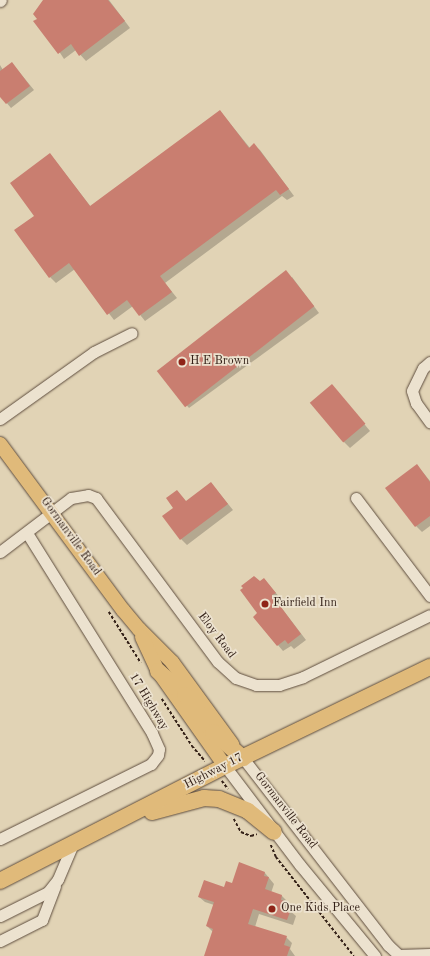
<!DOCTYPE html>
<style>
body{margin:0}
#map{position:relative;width:430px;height:956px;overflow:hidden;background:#e1d3b5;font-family:"Old Standard TT",serif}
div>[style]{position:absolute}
.shadow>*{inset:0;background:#0003}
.building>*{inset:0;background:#c97e70;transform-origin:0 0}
.path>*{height:1.5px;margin-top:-0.75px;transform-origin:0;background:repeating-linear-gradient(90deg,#332017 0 3px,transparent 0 5px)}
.roads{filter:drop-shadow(0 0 1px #5e4d3e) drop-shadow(0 0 1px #5e4d3e)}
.minor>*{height:11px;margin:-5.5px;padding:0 5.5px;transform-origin:5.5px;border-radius:5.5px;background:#ece2cf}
.major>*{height:14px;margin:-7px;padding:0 7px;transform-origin:7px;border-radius:7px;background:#e0ba7a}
.highway>*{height:16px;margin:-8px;padding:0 8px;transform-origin:8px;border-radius:8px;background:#e0ba7a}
.dots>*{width:11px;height:11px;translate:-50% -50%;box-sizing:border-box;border:2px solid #ece2cf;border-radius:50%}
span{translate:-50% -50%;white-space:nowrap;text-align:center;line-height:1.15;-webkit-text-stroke:3.5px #ece2cf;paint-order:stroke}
.poi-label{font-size:12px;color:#332017}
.left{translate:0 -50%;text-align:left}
.street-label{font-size:12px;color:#332017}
</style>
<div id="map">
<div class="shadow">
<i style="clip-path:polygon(44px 0,109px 0,130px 28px,86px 61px,76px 50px,64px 59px,38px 19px)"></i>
<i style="clip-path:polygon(12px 63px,34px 90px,11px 108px,0 95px,0 65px,3px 70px)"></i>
<i style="clip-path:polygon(220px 111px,250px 148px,254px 145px,260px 150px,294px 196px,287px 200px,282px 196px,165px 283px,177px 298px,145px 321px,133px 306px,114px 320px,75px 269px,56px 283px,50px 277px,35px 216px,50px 154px,91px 207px)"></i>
<i style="clip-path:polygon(292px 277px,319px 313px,189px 408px,184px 402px)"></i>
<i style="clip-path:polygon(337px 391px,370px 431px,350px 448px,344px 442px)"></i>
<i style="clip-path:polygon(417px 465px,430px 481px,430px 526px,422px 532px,416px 526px)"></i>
<i style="clip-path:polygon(211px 483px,233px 510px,187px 545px,181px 539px,174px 508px,177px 491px,186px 502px)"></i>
<i style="clip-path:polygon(264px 579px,281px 599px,277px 602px,306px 640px,294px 649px,291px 646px,283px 651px,254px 617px,258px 614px,260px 583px)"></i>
<i style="clip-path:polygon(240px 863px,265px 873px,274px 884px,271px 893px,282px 896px,288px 902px,289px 910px,296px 916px,293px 925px,259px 914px,255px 927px,286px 937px,292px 943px,290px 949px,295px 956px,205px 956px,213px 932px,207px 926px,214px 905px,205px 902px,199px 897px,233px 884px)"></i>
</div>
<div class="building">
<i style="clip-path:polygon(43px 0,108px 0,125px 21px,79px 56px,71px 44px,58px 54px,33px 21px,37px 19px,33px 14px)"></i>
<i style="clip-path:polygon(12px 62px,30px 86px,6px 104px,0 97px,0 71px)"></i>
<i style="clip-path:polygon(220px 110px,249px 148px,254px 143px,289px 189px,280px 195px,276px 190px,160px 276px,172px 292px,139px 316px,127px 300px,107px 315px,69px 263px,49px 278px,14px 230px,34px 216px,10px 183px,50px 153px,90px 206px)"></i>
<i style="left:286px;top:270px;width:46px;height:164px;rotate:52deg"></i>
<i style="left:332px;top:384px;width:52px;height:29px;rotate:50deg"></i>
<i style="clip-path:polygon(417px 464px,430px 482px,430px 516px,415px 527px,385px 488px)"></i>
<i style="clip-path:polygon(211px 482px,228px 504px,180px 540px,162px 516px,173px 508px,166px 498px,177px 490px,186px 501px)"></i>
<i style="clip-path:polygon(254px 576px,260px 581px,264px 578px,276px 593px,272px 595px,301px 634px,288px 644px,285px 640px,277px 646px,253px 617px,257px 613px,240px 590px,243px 588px,241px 586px)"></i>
<i style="clip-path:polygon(239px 862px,265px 872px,264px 876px,269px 877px,265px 889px,282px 895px,281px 900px,285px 901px,283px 907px,291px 909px,287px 920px,253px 909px,248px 924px,287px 936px,284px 945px,290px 947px,287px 956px,204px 956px,213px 929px,206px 926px,214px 902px,198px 897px,204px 880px,224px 887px,226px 881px,232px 883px)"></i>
</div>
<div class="path">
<i style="left:109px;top:612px;width:60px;rotate:57.9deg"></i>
<i style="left:162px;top:699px;width:56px;rotate:57.4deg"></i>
<i style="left:192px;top:746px;width:20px;rotate:49deg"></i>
<i style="left:222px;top:781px;width:10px;rotate:53deg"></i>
<i style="left:234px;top:819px;width:15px;rotate:62deg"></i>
<i style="left:241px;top:832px;width:11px;rotate:22deg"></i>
<i style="left:251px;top:836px;width:6px;rotate:-18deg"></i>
<i style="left:271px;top:845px;width:13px;rotate:67deg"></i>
<i style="left:276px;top:857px;width:126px;rotate:51.8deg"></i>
</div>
<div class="roads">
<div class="minor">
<i style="left:0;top:1px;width:1px;rotate:-45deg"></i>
<i style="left:430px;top:362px;width:9px;rotate:139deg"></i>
<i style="left:423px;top:368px;width:25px;rotate:116deg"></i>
<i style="left:412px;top:391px;width:13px;rotate:72deg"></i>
<i style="left:416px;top:403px;width:24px;rotate:54deg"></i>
<i style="left:0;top:419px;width:115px;rotate:-35.5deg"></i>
<i style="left:94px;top:352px;width:42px;rotate:-26.6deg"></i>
<i style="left:356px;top:498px;width:123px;rotate:52.9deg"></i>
<i style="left:0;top:552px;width:89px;rotate:-37.3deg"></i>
<i style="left:71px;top:498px;width:17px;rotate:-10deg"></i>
<i style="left:88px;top:495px;width:9px;rotate:21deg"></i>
<i style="left:96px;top:498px;width:204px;rotate:53.4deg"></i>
<i style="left:218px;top:662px;width:24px;rotate:42deg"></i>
<i style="left:236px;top:678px;width:21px;rotate:19deg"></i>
<i style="left:256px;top:685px;width:23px"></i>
<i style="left:279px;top:685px;width:25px;rotate:-18deg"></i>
<i style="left:303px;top:677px;width:141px;rotate:-26deg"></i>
<i style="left:243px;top:758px;width:237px;rotate:52.2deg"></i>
<i style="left:388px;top:945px;width:16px;rotate:43deg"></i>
<i style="left:225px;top:766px;width:124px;rotate:52.9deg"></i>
<i style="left:300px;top:865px;width:118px;rotate:50.5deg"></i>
<i style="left:0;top:839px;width:169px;rotate:-26.4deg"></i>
<i style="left:151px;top:764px;width:11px;rotate:-52deg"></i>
<i style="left:158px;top:755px;width:6px;rotate:-81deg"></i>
<i style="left:159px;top:749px;width:17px;rotate:-114deg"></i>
<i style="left:152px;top:733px;width:236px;rotate:-122deg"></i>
<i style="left:0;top:916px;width:54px;rotate:-26.6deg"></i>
<i style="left:48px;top:892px;width:16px;rotate:-52deg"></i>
<i style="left:58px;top:879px;width:38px;rotate:-67deg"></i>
<i style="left:0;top:941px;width:47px;rotate:-26.6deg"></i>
<i style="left:42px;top:920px;width:36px;rotate:-69deg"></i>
<i style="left:398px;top:955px;width:32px;rotate:-2deg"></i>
</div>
<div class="major">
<i style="left:0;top:444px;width:207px;rotate:53.5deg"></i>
<i style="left:123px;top:610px;width:25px;rotate:50deg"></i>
<i style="left:139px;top:629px;width:47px;rotate:45deg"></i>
<i style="left:172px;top:662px;width:102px;rotate:53.8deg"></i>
<i style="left:142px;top:637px;width:38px;rotate:65deg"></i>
<i style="left:158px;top:671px;width:116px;rotate:54.8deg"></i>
</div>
<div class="highway">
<i style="left:158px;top:671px;width:36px;rotate:42deg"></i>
<i style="left:185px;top:695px;width:46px;rotate:52.9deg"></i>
<i style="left:213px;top:732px;width:40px;rotate:41deg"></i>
<i style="left:152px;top:812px;width:54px;rotate:-15.1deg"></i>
<i style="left:204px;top:798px;width:15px;rotate:4deg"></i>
<i style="left:219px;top:799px;width:31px;rotate:22deg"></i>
<i style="left:248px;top:811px;width:33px;rotate:39deg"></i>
<i style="left:0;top:881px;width:253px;rotate:-27.1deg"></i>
<i style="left:225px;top:766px;width:228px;rotate:-25.8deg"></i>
</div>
</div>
<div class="dots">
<i style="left:182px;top:362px;background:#8f2418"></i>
<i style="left:265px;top:604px;background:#8f2418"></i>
<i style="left:272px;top:909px;background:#8f2418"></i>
</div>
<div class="poi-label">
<span class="left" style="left:190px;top:362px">H E Brown</span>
<span class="left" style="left:273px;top:604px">Fairfield Inn</span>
<span class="left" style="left:281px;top:909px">One Kids Place</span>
</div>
<div class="street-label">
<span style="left:70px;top:537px;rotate:54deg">Gormanville Road</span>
<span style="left:216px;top:636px;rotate:53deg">Eloy Road</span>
<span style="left:148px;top:702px;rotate:59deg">17 Highway</span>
<span style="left:214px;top:772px;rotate:-27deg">Highway 17</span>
<span style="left:285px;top:811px;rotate:52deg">Gormanville Road</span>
</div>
</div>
